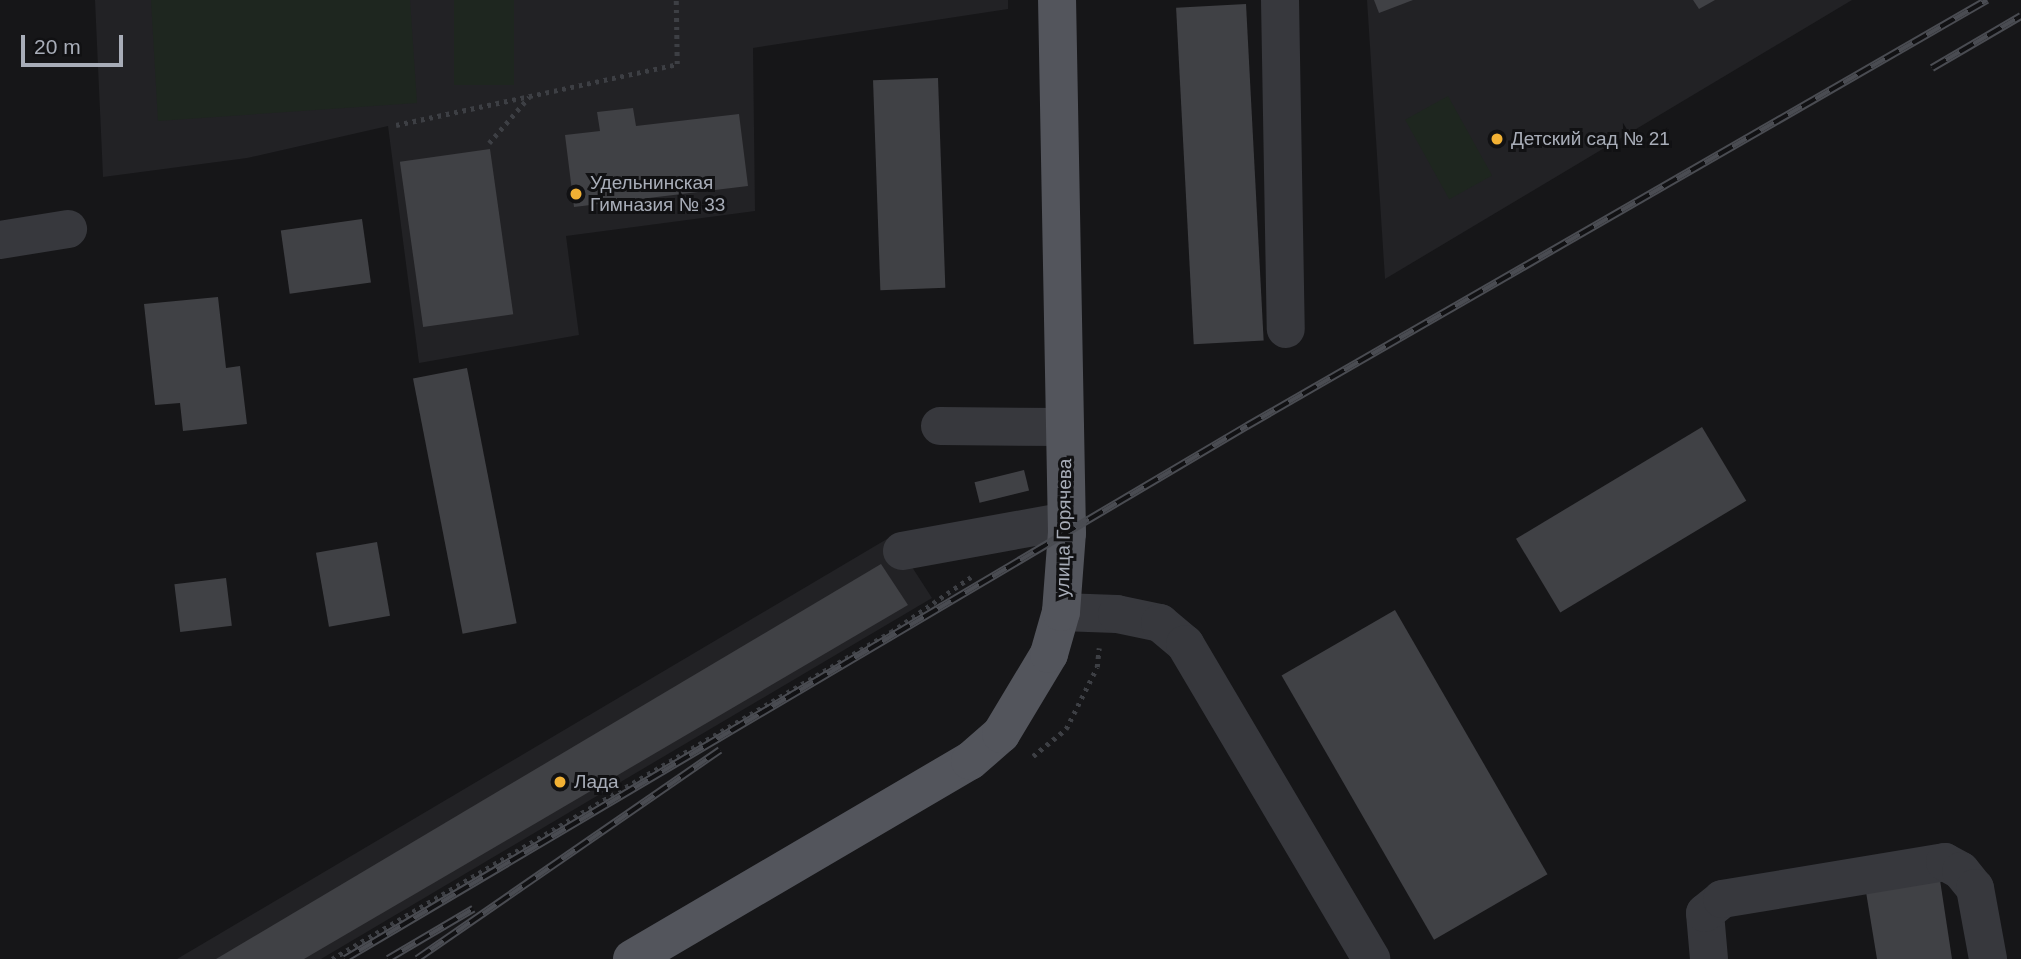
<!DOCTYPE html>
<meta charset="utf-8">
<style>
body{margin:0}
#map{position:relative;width:2021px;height:959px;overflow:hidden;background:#161618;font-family:Helvetica,sans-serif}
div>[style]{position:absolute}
.built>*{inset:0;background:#222225}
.green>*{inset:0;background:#1e261f;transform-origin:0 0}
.building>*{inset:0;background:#404145;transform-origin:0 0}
.path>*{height:4.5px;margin-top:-2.25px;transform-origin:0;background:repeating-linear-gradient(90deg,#3d3f44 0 3.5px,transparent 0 8.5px)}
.minor>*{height:38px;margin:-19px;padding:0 19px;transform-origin:19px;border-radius:19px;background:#37383d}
.major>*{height:38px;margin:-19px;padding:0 19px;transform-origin:19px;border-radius:19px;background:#53555c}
.rail>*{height:8px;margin-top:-4px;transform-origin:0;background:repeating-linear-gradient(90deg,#111113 0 16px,#4a4c52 0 32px);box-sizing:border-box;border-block:2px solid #4a4c52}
.dots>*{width:19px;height:19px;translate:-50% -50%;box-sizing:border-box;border:4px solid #111113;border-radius:50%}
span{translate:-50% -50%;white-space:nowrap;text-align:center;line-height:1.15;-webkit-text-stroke:6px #111113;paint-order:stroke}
.poi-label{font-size:19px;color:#a8adb8}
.left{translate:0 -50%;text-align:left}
.street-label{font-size:19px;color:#a8adb8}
.scale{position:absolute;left:21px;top:35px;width:102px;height:32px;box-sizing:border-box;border:4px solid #a8adb8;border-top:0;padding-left:9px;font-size:21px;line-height:24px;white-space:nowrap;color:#a8adb8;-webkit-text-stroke:5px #111113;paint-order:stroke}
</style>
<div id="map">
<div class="built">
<i style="clip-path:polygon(95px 0,1008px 0,1008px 9px,753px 48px,755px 211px,566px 236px,579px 335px,419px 363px,388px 126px,247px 158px,103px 177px)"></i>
<i style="clip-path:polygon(1367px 0,1852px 0,1385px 279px)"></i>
<i style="clip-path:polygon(892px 536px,932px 598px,321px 959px,177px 959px)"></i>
</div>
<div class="green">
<i style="clip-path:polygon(151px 0,410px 0,417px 103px,158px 121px)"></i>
<i style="left:454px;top:0;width:60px;height:85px"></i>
<i style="left:1448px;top:96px;width:91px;height:49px;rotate:61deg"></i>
</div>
<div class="building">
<i style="clip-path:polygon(1374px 0,1413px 0,1379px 13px)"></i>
<i style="clip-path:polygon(1693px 0,1715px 0,1699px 9px)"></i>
<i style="left:1246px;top:4px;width:337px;height:70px;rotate:87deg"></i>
<i style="left:938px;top:78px;width:210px;height:65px;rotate:88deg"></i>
<i style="clip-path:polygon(633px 108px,636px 126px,739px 114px,748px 186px,574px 207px,565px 135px,600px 131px,597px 112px)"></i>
<i style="left:490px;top:149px;width:167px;height:91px;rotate:82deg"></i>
<i style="left:362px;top:219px;width:64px;height:82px;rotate:82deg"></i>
<i style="clip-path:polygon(218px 297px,226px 368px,240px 366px,247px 424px,183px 431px,180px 403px,155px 405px,144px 304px)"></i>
<i style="left:467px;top:368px;width:260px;height:55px;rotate:79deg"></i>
<i style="left:1702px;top:427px;width:86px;height:217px;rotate:59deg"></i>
<i style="left:1024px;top:470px;width:21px;height:51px;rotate:76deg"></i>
<i style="left:377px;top:542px;width:75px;height:62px;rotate:80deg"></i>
<i style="clip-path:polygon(881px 564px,908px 605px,304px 959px,216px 959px)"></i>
<i style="left:226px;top:578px;width:48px;height:52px;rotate:83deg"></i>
<i style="left:1395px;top:610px;width:305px;height:131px;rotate:60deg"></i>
<i style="clip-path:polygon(1940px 880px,1952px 959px,1877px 959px,1866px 892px)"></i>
</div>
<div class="path">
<i style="left:396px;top:125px;width:288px;rotate:-12.2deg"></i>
<i style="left:677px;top:64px;width:64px;rotate:-90.9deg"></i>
<i style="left:489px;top:143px;width:61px;rotate:-49deg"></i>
<i style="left:1033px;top:756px;width:43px;rotate:-39.3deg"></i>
<i style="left:1066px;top:729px;width:69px;rotate:-63.4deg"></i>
<i style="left:1097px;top:667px;width:19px;rotate:-84deg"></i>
<i style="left:332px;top:959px;width:648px;rotate:-30.33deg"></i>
<i style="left:891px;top:632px;width:97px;rotate:-34.5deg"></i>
</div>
<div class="minor">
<i style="left:1280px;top:0;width:329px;rotate:89deg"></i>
<i style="left:0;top:240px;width:69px;rotate:-9.2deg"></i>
<i style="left:940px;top:426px;width:125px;rotate:0.5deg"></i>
<i style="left:902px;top:551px;width:168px;rotate:-10.3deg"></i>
<i style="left:1061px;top:612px;width:56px;rotate:2deg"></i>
<i style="left:1117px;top:614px;width:44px;rotate:11.8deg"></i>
<i style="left:1160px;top:623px;width:33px;rotate:40deg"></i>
<i style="left:1185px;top:644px;width:366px;rotate:59.4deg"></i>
<i style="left:1709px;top:959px;width:46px;rotate:-95deg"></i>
<i style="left:1705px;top:913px;width:22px;rotate:-39deg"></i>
<i style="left:1722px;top:899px;width:226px;rotate:-9.4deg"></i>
<i style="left:1945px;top:862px;width:18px;rotate:29deg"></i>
<i style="left:1961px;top:871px;width:22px;rotate:51deg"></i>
<i style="left:1975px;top:888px;width:72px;rotate:79.6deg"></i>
</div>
<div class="major">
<i style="left:632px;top:959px;width:392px;rotate:-30.4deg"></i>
<i style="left:970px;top:761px;width:41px;rotate:-41.1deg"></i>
<i style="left:1001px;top:734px;width:93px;rotate:-59deg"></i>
<i style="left:1049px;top:654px;width:44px;rotate:-74.1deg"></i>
<i style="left:1061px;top:612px;width:79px;rotate:-85.7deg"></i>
<i style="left:1067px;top:533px;width:533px;rotate:-91.07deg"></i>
</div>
<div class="rail">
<i style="left:1932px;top:68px;width:103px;rotate:-30.3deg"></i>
<i style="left:345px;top:959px;width:1048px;rotate:-30.58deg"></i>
<i style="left:1247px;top:426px;width:854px;rotate:-29.93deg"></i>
<i style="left:388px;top:959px;width:99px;rotate:-30.5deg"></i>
<i style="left:417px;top:959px;width:368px;rotate:-34.6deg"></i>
</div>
<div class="dots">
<i style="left:1497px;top:139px;background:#f2b134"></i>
<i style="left:576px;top:194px;background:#f2b134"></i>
<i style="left:560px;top:782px;background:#f2b134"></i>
</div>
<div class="poi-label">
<span class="left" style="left:1511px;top:139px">Детский сад № 21</span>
<span class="left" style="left:590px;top:194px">Удельнинская<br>Гимназия № 33</span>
<span class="left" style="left:574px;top:782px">Лада</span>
</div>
<div class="street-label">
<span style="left:1064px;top:528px;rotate:-89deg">улица Горячева</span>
</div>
<div class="scale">20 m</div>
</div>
